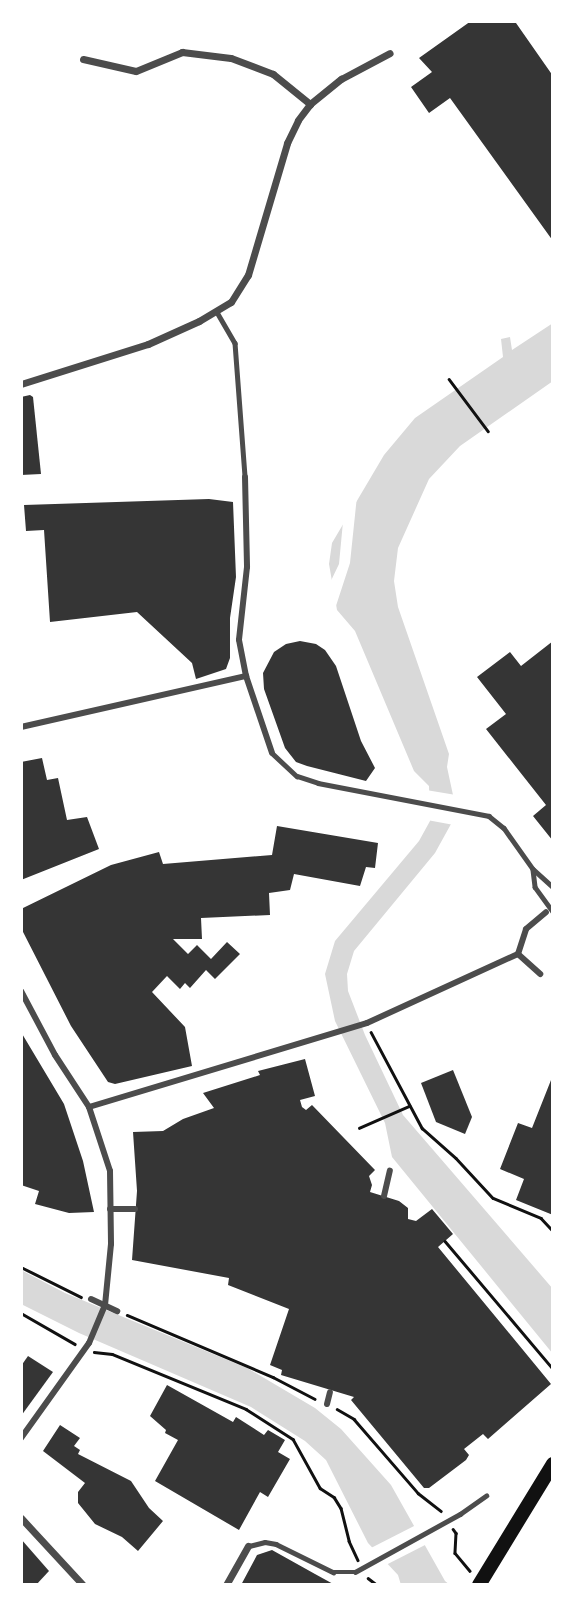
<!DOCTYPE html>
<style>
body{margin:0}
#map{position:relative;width:574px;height:1606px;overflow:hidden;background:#fff;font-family:Bitter,serif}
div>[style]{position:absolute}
.water>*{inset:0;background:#d9d9d9}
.pier>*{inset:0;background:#fff;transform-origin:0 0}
.building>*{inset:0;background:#353535}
.path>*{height:2.5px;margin:-1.25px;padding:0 1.25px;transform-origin:1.25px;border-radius:1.25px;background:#111}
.service>*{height:4.5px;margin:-2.25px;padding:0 2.25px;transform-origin:2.25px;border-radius:2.25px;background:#4c4c4c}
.pedestrian>*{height:6px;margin:-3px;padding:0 3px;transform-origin:3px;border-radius:3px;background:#4c4c4c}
.minor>*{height:7px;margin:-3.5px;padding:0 3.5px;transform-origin:3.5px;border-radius:3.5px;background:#4c4c4c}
.primary>*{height:14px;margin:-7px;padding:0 7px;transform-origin:7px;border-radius:7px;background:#111}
span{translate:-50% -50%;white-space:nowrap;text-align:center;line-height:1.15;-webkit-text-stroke:7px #fff;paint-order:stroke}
.frame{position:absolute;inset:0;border:23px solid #fff;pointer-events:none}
</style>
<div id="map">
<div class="water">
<i style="clip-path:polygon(553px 323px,553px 381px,460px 446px,429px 479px,398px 548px,394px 581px,398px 607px,449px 754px,447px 767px,453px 795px,451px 824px,435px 853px,354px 951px,347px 974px,348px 991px,365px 1035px,403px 1115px,553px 1289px,553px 1354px,392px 1157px,385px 1123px,335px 1021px,325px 974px,335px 941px,419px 841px,430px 821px,429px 786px,414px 771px,355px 631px,337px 610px,329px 564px,332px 543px,384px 455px,415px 418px,503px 357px,501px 339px,510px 337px,512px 350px)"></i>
<i style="clip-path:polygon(21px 1270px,65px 1293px,247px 1368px,315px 1408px,341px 1429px,391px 1485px,445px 1581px,450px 1585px,401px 1585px,398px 1575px,368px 1543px,326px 1460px,305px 1441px,251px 1407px,79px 1333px,21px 1304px)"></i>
</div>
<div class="pier">
<i style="clip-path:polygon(357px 496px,350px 563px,334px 612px,328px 587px,339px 564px,344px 511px,351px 499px)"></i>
<i style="clip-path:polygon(426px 790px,456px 795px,454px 825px,427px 820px)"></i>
<i style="left:418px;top:1524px;width:22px;height:55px;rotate:63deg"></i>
</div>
<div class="building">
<i style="clip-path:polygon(471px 21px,519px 21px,516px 23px,553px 76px,553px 241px,450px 98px,429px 113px,411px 87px,432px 72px,419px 58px)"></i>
<i style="clip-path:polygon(30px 395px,33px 397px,41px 474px,21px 475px,21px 397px)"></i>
<i style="clip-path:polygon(209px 499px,233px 502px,236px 577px,230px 618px,230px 658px,226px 669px,196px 679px,192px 663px,137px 612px,50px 622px,44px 530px,26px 531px,24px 505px)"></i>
<i style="clip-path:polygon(300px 641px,316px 644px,325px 650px,336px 666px,361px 741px,375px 768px,366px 781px,307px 766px,296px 762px,285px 748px,264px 689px,263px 673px,274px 652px,286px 644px)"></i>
<i style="clip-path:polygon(553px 641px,553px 841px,533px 816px,546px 805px,486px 729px,506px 714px,477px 677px,510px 652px,521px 666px)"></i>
<i style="clip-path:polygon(42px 758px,47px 780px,58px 778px,67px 820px,87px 817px,99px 849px,21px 880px,21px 762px)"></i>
<i style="clip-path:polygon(277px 826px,378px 843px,375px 868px,366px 867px,360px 886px,294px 874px,290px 890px,269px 893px,270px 915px,201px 918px,202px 939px,173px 939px,188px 954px,197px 945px,211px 959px,227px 942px,240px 954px,215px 979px,206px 970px,190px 988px,185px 983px,180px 989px,167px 976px,152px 992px,185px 1027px,192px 1066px,115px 1084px,108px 1082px,71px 1026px,21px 928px,21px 909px,111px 865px,159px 852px,163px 864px,272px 855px)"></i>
<i style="clip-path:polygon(21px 1032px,64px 1104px,83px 1161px,94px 1212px,69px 1213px,35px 1204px,39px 1191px,21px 1185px)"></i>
<i style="clip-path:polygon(305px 1059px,315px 1096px,300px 1100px,302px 1107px,306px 1110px,312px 1105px,375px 1170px,369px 1176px,372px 1185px,370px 1192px,399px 1201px,408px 1208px,408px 1219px,416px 1221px,432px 1209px,453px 1234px,438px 1247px,551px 1384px,488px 1439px,483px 1434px,464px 1449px,469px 1455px,466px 1460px,429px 1488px,424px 1488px,351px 1400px,354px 1397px,281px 1375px,282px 1370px,270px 1365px,289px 1309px,228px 1285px,229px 1278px,132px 1260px,137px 1191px,133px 1132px,163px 1131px,183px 1119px,214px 1108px,203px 1093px,260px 1075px,258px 1071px)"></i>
<i style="clip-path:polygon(453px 1070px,472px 1117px,465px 1134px,436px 1122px,421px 1083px)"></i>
<i style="clip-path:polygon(553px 1075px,553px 1215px,516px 1200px,524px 1179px,500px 1169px,518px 1123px,532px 1128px)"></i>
<i style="clip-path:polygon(28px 1356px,53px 1372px,21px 1416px,21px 1366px)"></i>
<i style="clip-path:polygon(167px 1385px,233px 1422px,236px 1417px,264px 1435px,268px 1430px,285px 1440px,278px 1452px,290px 1459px,268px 1497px,260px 1492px,239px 1530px,155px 1481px,178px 1440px,165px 1433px,166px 1430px,150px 1416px)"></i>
<i style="clip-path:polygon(60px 1425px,80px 1438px,74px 1446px,80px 1450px,78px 1454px,131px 1481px,149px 1508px,163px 1521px,138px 1551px,122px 1537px,95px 1524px,78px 1503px,78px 1492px,85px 1483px,43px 1451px)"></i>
<i style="clip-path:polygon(21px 1539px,49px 1571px,36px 1585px,21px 1585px)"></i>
<i style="clip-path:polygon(272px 1550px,315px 1574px,335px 1585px,241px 1585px,257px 1555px)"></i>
</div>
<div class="path">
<i style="left:449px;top:379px;width:65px;rotate:53.1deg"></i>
<i style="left:371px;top:1032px;width:109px;rotate:62deg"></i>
<i style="left:422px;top:1128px;width:45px;rotate:41.4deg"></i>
<i style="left:456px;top:1158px;width:54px;rotate:47.2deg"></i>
<i style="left:493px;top:1198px;width:52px;rotate:22.6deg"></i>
<i style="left:541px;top:1218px;width:18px;rotate:47deg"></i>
<i style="left:359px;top:1128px;width:55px;rotate:-23.7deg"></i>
<i style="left:445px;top:1241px;width:167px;rotate:49.8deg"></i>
<i style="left:21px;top:1267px;width:67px;rotate:26.6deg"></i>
<i style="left:21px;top:1313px;width:62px;rotate:29.9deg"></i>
<i style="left:127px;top:1315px;width:159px;rotate:23deg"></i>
<i style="left:273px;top:1377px;width:47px;rotate:27.6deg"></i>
<i style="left:94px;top:1352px;width:18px;rotate:6deg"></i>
<i style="left:112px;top:1354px;width:145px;rotate:22.3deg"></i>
<i style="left:246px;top:1409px;width:56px;rotate:32.6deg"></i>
<i style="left:293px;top:1439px;width:56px;rotate:61.1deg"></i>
<i style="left:320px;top:1488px;width:17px;rotate:33deg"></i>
<i style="left:334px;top:1497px;width:13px;rotate:58deg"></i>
<i style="left:341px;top:1508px;width:34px;rotate:76deg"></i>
<i style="left:349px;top:1541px;width:21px;rotate:65deg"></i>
<i style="left:337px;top:1409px;width:20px;rotate:30deg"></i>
<i style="left:354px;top:1419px;width:98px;rotate:49.1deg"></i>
<i style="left:418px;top:1493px;width:29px;rotate:38deg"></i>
<i style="left:453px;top:1529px;width:5px;rotate:53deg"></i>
<i style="left:456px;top:1533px;width:20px;rotate:93deg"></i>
<i style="left:455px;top:1553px;width:23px;rotate:50deg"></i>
<i style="left:368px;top:1578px;width:11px;rotate:38deg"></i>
</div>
<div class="service">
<i style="left:217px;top:312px;width:36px;rotate:60deg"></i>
<i style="left:235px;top:343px;width:134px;rotate:85.7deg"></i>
<i style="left:272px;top:753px;width:34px;rotate:43deg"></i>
<i style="left:297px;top:776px;width:22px;rotate:18deg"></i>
<i style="left:318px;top:783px;width:174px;rotate:10.9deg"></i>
<i style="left:489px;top:816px;width:19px;rotate:39deg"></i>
<i style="left:504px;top:828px;width:50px;rotate:54.7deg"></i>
<i style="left:533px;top:869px;width:27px;rotate:42deg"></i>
<i style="left:533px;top:870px;width:17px;rotate:83deg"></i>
<i style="left:535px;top:887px;width:31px;rotate:54deg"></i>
<i style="left:249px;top:1546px;width:16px;rotate:-14deg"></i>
<i style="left:265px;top:1542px;width:11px;rotate:10deg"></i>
<i style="left:276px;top:1544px;width:64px;rotate:26.2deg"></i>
<i style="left:333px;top:1572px;width:22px"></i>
<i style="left:355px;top:1572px;width:120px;rotate:-28.9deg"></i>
<i style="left:460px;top:1514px;width:32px;rotate:-35deg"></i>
</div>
<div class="pedestrian">
<i style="left:245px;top:477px;width:90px;rotate:88.7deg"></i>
<i style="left:247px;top:567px;width:73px;rotate:96.3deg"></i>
<i style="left:239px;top:640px;width:37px;rotate:79deg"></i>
<i style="left:246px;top:676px;width:81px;rotate:71.3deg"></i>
<i style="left:21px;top:727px;width:231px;rotate:-12.8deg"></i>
<i style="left:518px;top:954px;width:30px;rotate:42deg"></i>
<i style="left:21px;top:991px;width:72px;rotate:62deg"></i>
<i style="left:55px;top:1055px;width:62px;rotate:56.8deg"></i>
<i style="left:89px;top:1107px;width:67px;rotate:71.8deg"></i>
<i style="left:110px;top:1171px;width:73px;rotate:89.2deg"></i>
<i style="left:111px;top:1244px;width:61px;rotate:95.6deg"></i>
<i style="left:105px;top:1305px;width:41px;rotate:112.8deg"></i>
<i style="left:89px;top:1343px;width:117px;rotate:125.6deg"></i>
<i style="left:89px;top:1107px;width:290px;rotate:-16.8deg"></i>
<i style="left:367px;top:1023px;width:166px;rotate:-24.6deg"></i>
<i style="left:518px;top:954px;width:26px;rotate:-72deg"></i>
<i style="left:526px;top:929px;width:26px;rotate:-40deg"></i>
<i style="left:384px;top:1196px;width:26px;rotate:-77deg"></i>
<i style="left:110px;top:1209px;width:25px"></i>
<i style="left:91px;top:1299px;width:29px;rotate:25deg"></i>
<i style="left:327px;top:1404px;width:12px;rotate:-76deg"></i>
</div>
<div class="minor">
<i style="left:83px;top:59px;width:54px;rotate:12.8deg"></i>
<i style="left:136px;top:71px;width:50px;rotate:-22.4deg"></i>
<i style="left:182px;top:52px;width:49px;rotate:7deg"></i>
<i style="left:231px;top:58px;width:45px;rotate:20.9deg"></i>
<i style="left:273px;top:74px;width:48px;rotate:39deg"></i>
<i style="left:21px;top:384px;width:133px;rotate:-17.5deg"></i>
<i style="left:148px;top:344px;width:56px;rotate:-24.3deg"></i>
<i style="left:199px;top:321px;width:37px;rotate:-31deg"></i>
<i style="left:231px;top:302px;width:32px;rotate:-58deg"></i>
<i style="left:248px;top:275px;width:138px;rotate:-73.5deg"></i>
<i style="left:287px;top:143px;width:25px;rotate:-64deg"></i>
<i style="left:298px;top:120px;width:20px;rotate:-53deg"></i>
<i style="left:310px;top:104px;width:40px;rotate:-39deg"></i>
<i style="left:341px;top:79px;width:55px;rotate:-28deg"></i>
<i style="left:21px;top:1518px;width:91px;rotate:47.2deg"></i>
<i style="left:226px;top:1585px;width:45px;rotate:-60.6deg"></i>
</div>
<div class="primary">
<i style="left:479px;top:1585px;width:142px;rotate:-58.6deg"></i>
</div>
<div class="frame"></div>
</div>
